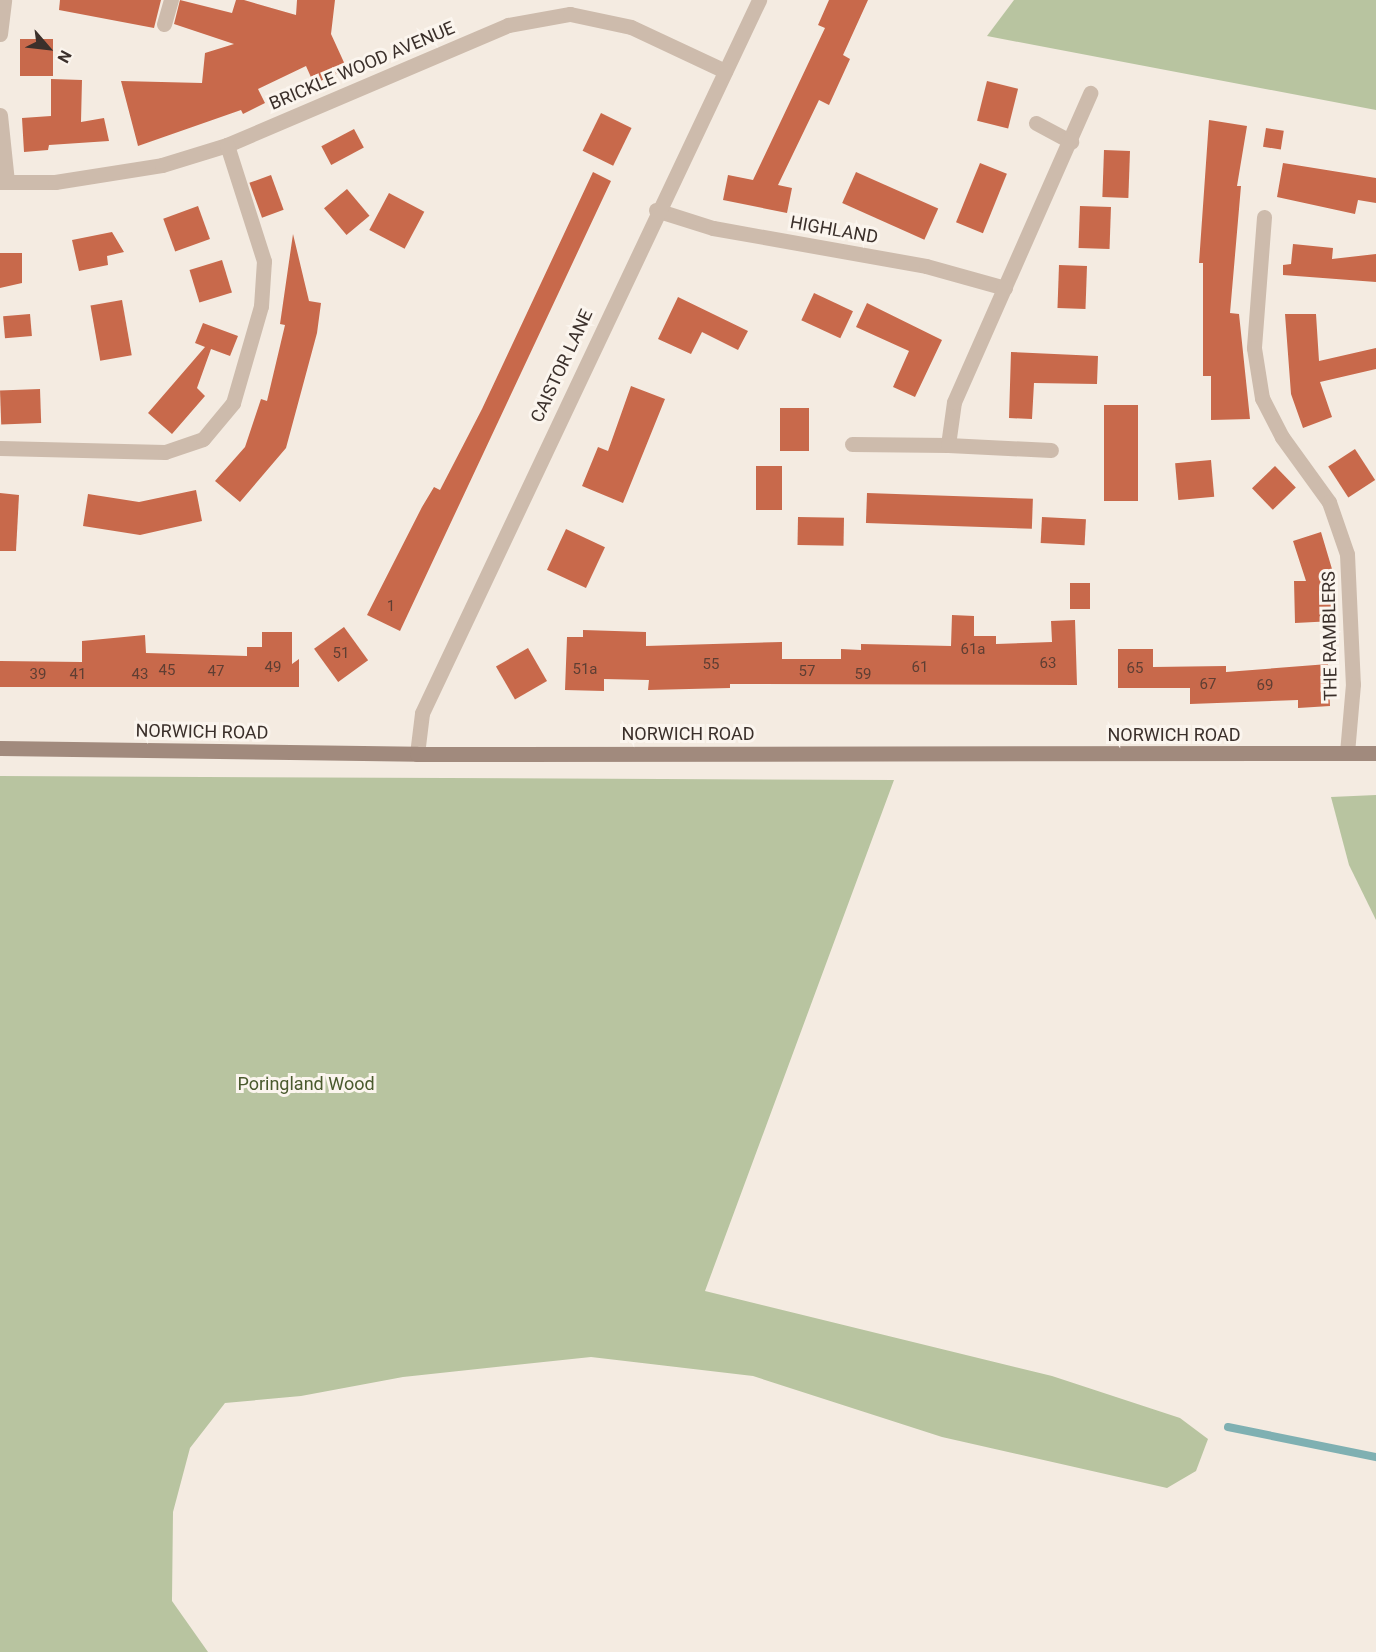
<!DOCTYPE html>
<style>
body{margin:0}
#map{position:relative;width:1376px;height:1652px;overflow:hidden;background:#f4ebe1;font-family:Roboto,sans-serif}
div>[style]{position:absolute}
.green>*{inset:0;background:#b8c4a0}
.stream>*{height:8px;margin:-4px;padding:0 4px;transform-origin:4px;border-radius:4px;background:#7fb0b2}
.building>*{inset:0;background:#c8694b;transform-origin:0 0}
.minor>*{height:15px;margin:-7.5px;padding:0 7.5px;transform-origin:7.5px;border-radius:7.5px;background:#cdbbac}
.tertiary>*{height:15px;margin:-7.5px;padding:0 7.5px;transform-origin:7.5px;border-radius:7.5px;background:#cdbbac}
.secondary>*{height:15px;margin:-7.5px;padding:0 7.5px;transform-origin:7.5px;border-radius:7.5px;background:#a18a7d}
span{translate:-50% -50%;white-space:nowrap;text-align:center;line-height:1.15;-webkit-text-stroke:6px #fbf5ee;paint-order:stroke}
.number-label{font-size:15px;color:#5e3e33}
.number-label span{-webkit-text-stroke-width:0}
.street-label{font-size:18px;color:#3b302b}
.park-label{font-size:18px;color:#4a5a2e}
.north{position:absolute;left:18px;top:18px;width:60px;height:60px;-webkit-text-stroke:4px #fbf5ee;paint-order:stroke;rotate:118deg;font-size:16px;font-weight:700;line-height:24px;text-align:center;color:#3b302b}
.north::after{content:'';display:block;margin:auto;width:21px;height:27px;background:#3b302b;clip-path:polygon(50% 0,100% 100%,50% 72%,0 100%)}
</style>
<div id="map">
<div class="green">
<i style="clip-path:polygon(1014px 0,1376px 0,1376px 110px,987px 36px)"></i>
<i style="clip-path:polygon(0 776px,894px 780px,705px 1291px,1052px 1376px,1180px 1418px,1208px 1439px,1196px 1471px,1167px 1488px,942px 1437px,753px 1376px,591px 1357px,403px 1377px,301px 1396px,225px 1403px,190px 1448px,173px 1512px,172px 1601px,208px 1652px,0 1652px)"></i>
<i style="clip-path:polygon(1376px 795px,1376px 920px,1349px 865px,1331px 797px)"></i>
</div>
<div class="stream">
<i style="left:1228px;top:1427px;width:151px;rotate:11.5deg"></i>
</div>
<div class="building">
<i style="clip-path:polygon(60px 0,161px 0,154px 28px,59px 10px)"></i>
<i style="clip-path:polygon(180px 0,232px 13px,236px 0,244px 0,296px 15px,297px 0,335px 0,331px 34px,347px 69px,314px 84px,306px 66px,258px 89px,265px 103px,243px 114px,241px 110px,138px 146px,121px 81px,202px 83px,205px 53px,234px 44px,174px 24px)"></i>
<i style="clip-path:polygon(829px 0,868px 0,843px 55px,850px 59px,829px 105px,819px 100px,778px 185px,792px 188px,787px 213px,723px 200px,728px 175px,753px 180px,825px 28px,818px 25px)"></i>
<i style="left:20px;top:39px;width:33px;height:37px"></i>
<i style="clip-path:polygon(51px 79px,82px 80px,81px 122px,104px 118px,109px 141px,49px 145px,48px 150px,24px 152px,22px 118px,51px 116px)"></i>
<i style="left:987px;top:81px;width:32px;height:41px;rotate:14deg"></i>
<i style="left:601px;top:113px;width:34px;height:42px;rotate:26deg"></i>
<i style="clip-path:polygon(1209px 120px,1247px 126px,1237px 186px,1241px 186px,1230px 313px,1239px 314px,1250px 419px,1211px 420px,1211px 376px,1203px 376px,1203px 263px,1199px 263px)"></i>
<i style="left:1266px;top:128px;width:18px;height:19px;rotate:9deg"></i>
<i style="left:354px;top:129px;width:21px;height:37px;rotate:62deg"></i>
<i style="left:1104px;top:150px;width:26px;height:47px;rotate:2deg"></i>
<i style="left:980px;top:163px;width:29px;height:64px;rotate:22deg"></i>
<i style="clip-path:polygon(1283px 163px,1376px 178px,1376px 203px,1358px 200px,1355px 214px,1277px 197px)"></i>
<i style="clip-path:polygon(593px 172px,611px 181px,400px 631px,367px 615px,422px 507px,434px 487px,440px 490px,482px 409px)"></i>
<i style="left:856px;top:172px;width:90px;height:34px;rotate:24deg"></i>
<i style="left:271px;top:175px;width:37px;height:23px;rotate:70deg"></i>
<i style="left:347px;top:189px;width:35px;height:30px;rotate:50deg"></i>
<i style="left:389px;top:193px;width:40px;height:42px;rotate:28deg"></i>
<i style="left:198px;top:206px;width:35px;height:37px;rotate:70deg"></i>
<i style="left:1080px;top:206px;width:31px;height:42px;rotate:2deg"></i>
<i style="clip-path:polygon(112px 232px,124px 252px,107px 256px,108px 265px,79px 271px,72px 240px)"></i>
<i style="clip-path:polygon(293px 234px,309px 301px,321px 303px,317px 333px,286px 448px,240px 502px,215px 481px,245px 447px,261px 399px,267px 401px,285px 325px,280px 324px)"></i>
<i style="clip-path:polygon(1293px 244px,1333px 248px,1332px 259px,1376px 254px,1376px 282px,1283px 275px,1283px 265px,1291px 264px)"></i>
<i style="clip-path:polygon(0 253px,22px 253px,22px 283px,0 288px)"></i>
<i style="left:222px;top:260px;width:34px;height:34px;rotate:73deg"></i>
<i style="left:1059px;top:265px;width:28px;height:43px;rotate:2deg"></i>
<i style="left:814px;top:293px;width:43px;height:30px;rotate:25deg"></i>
<i style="clip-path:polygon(678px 297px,748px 331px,738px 350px,702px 332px,691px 354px,658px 339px)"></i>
<i style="left:122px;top:300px;width:56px;height:32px;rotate:80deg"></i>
<i style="clip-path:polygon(867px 303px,942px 340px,915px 397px,893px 387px,909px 351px,856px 327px)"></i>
<i style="left:30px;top:314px;width:22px;height:27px;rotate:85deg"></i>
<i style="clip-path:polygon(1285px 314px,1316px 314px,1319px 361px,1376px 348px,1376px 369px,1320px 382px,1332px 417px,1303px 428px,1291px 394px)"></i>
<i style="clip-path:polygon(203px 323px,238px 336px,230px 356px,211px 349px,197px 388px,205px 396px,172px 434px,148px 413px,205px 347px,195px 343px)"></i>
<i style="clip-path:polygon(1011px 352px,1098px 356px,1097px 384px,1034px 383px,1032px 419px,1009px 418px)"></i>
<i style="clip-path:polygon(631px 386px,665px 399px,623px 503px,582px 486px,598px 447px,608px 451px)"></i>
<i style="left:40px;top:389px;width:34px;height:40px;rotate:88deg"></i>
<i style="left:1104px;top:405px;width:34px;height:96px"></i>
<i style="left:780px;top:408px;width:29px;height:43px"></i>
<i style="left:1355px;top:449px;width:37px;height:32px;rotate:57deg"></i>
<i style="left:1211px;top:460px;width:37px;height:36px;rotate:85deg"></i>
<i style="left:756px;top:466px;width:26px;height:44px"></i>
<i style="left:1275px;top:466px;width:30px;height:32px;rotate:46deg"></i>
<i style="clip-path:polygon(196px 490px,202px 521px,140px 535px,83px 526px,88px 494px,139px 502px)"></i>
<i style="clip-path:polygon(0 493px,19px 495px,16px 551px,0 551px)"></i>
<i style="left:867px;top:493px;width:166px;height:30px;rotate:2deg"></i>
<i style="left:798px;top:517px;width:46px;height:28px;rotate:1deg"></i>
<i style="left:1042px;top:517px;width:44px;height:26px;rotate:3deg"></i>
<i style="left:566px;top:529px;width:43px;height:45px;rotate:25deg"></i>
<i style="clip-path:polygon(1321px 532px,1332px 569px,1334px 621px,1295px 623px,1294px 581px,1306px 581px,1293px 541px)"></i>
<i style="left:1070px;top:583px;width:20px;height:26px"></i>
<i style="clip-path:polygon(952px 615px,974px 616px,974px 636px,996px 636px,996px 644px,1052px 642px,1051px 621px,1075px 620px,1077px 685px,730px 684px,730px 688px,648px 690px,649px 680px,604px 679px,604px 691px,565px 690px,567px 637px,583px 637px,583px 630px,646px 632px,646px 646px,782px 642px,782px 659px,841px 659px,841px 649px,861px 650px,861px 644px,951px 646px)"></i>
<i style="left:344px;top:627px;width:41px;height:37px;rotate:54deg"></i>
<i style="clip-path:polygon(262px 632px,292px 632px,292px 664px,299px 659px,299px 687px,0 687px,0 661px,82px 662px,82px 641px,145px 635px,146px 653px,247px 656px,247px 647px,262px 647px)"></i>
<i style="left:528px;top:648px;width:38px;height:37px;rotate:60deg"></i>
<i style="clip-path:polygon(1118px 649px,1153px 649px,1153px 667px,1226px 666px,1226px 672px,1328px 664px,1330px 706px,1298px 708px,1298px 700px,1190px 704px,1190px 688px,1118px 688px)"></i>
</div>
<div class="minor">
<i style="left:164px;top:24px;width:25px;rotate:-74deg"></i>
<i style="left:0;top:34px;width:34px;rotate:-83deg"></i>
<i style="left:0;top:115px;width:67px;rotate:84deg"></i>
<i style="left:1036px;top:123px;width:40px;rotate:28deg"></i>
<i style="left:0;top:182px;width:55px"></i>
<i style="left:55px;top:182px;width:108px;rotate:-9deg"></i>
<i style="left:162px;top:165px;width:68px;rotate:-17.1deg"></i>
<i style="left:227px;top:145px;width:306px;rotate:-23.1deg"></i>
<i style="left:508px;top:25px;width:63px;rotate:-10.1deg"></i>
<i style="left:570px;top:14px;width:62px;rotate:12deg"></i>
<i style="left:631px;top:27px;width:104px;rotate:25.1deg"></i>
<i style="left:656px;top:210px;width:60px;rotate:17.5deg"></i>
<i style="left:713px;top:228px;width:216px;rotate:10.1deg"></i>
<i style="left:926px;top:266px;width:82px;rotate:15.6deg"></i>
<i style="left:1264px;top:217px;width:131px;rotate:94.4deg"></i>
<i style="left:1254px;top:348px;width:51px;rotate:80.9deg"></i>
<i style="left:1262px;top:398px;width:44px;rotate:62.9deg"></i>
<i style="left:1282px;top:437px;width:80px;rotate:54.1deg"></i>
<i style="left:1329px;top:502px;width:55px;rotate:70.9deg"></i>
<i style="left:1347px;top:554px;width:130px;rotate:87.4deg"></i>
<i style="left:1353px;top:684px;width:69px;rotate:95deg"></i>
<i style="left:852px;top:444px;width:96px;rotate:0.6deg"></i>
<i style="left:948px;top:445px;width:43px;rotate:-82.1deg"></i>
<i style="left:954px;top:402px;width:338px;rotate:-66.2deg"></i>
<i style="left:948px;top:445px;width:103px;rotate:2.8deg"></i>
<i style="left:0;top:448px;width:165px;rotate:1.4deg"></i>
<i style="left:165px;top:452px;width:40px;rotate:-18.9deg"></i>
<i style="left:203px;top:439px;width:47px;rotate:-50.2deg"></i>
<i style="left:233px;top:403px;width:101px;rotate:-73.9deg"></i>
<i style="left:261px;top:306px;width:45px;rotate:-86.2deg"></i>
<i style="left:264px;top:261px;width:122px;rotate:-107.7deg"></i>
</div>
<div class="tertiary">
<i style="left:417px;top:754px;width:41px;rotate:-83deg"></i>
<i style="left:422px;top:713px;width:789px;rotate:-64.7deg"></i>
</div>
<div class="secondary">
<i style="left:0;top:748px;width:417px;rotate:0.8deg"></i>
<i style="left:417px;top:754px;width:959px;rotate:-0.06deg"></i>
</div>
<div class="number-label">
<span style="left:391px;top:607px">1</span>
<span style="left:973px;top:650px">61a</span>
<span style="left:341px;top:654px">51</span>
<span style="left:1048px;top:664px">63</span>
<span style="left:711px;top:665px">55</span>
<span style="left:273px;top:668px">49</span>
<span style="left:920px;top:668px">61</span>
<span style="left:1135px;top:669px">65</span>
<span style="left:585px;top:670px">51a</span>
<span style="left:167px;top:671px">45</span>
<span style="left:216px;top:672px">47</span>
<span style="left:807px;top:672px">57</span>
<span style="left:38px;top:675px">39</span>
<span style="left:78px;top:675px">41</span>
<span style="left:140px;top:675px">43</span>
<span style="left:863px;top:675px">59</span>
<span style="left:1208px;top:685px">67</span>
<span style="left:1265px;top:686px">69</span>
</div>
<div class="street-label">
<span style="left:362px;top:66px;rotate:-23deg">BRICKLE WOOD AVENUE</span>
<span style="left:834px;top:230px;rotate:10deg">HIGHLAND</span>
<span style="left:562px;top:366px;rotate:-65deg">CAISTOR LANE</span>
<span style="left:1330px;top:636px;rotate:-91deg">THE RAMBLERS</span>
<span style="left:202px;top:732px;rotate:1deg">NORWICH ROAD</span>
<span style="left:688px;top:734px">NORWICH ROAD</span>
<span style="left:1174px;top:735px">NORWICH ROAD</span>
</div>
<div class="park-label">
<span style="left:306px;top:1084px">Poringland Wood</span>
</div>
<div class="north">N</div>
</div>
